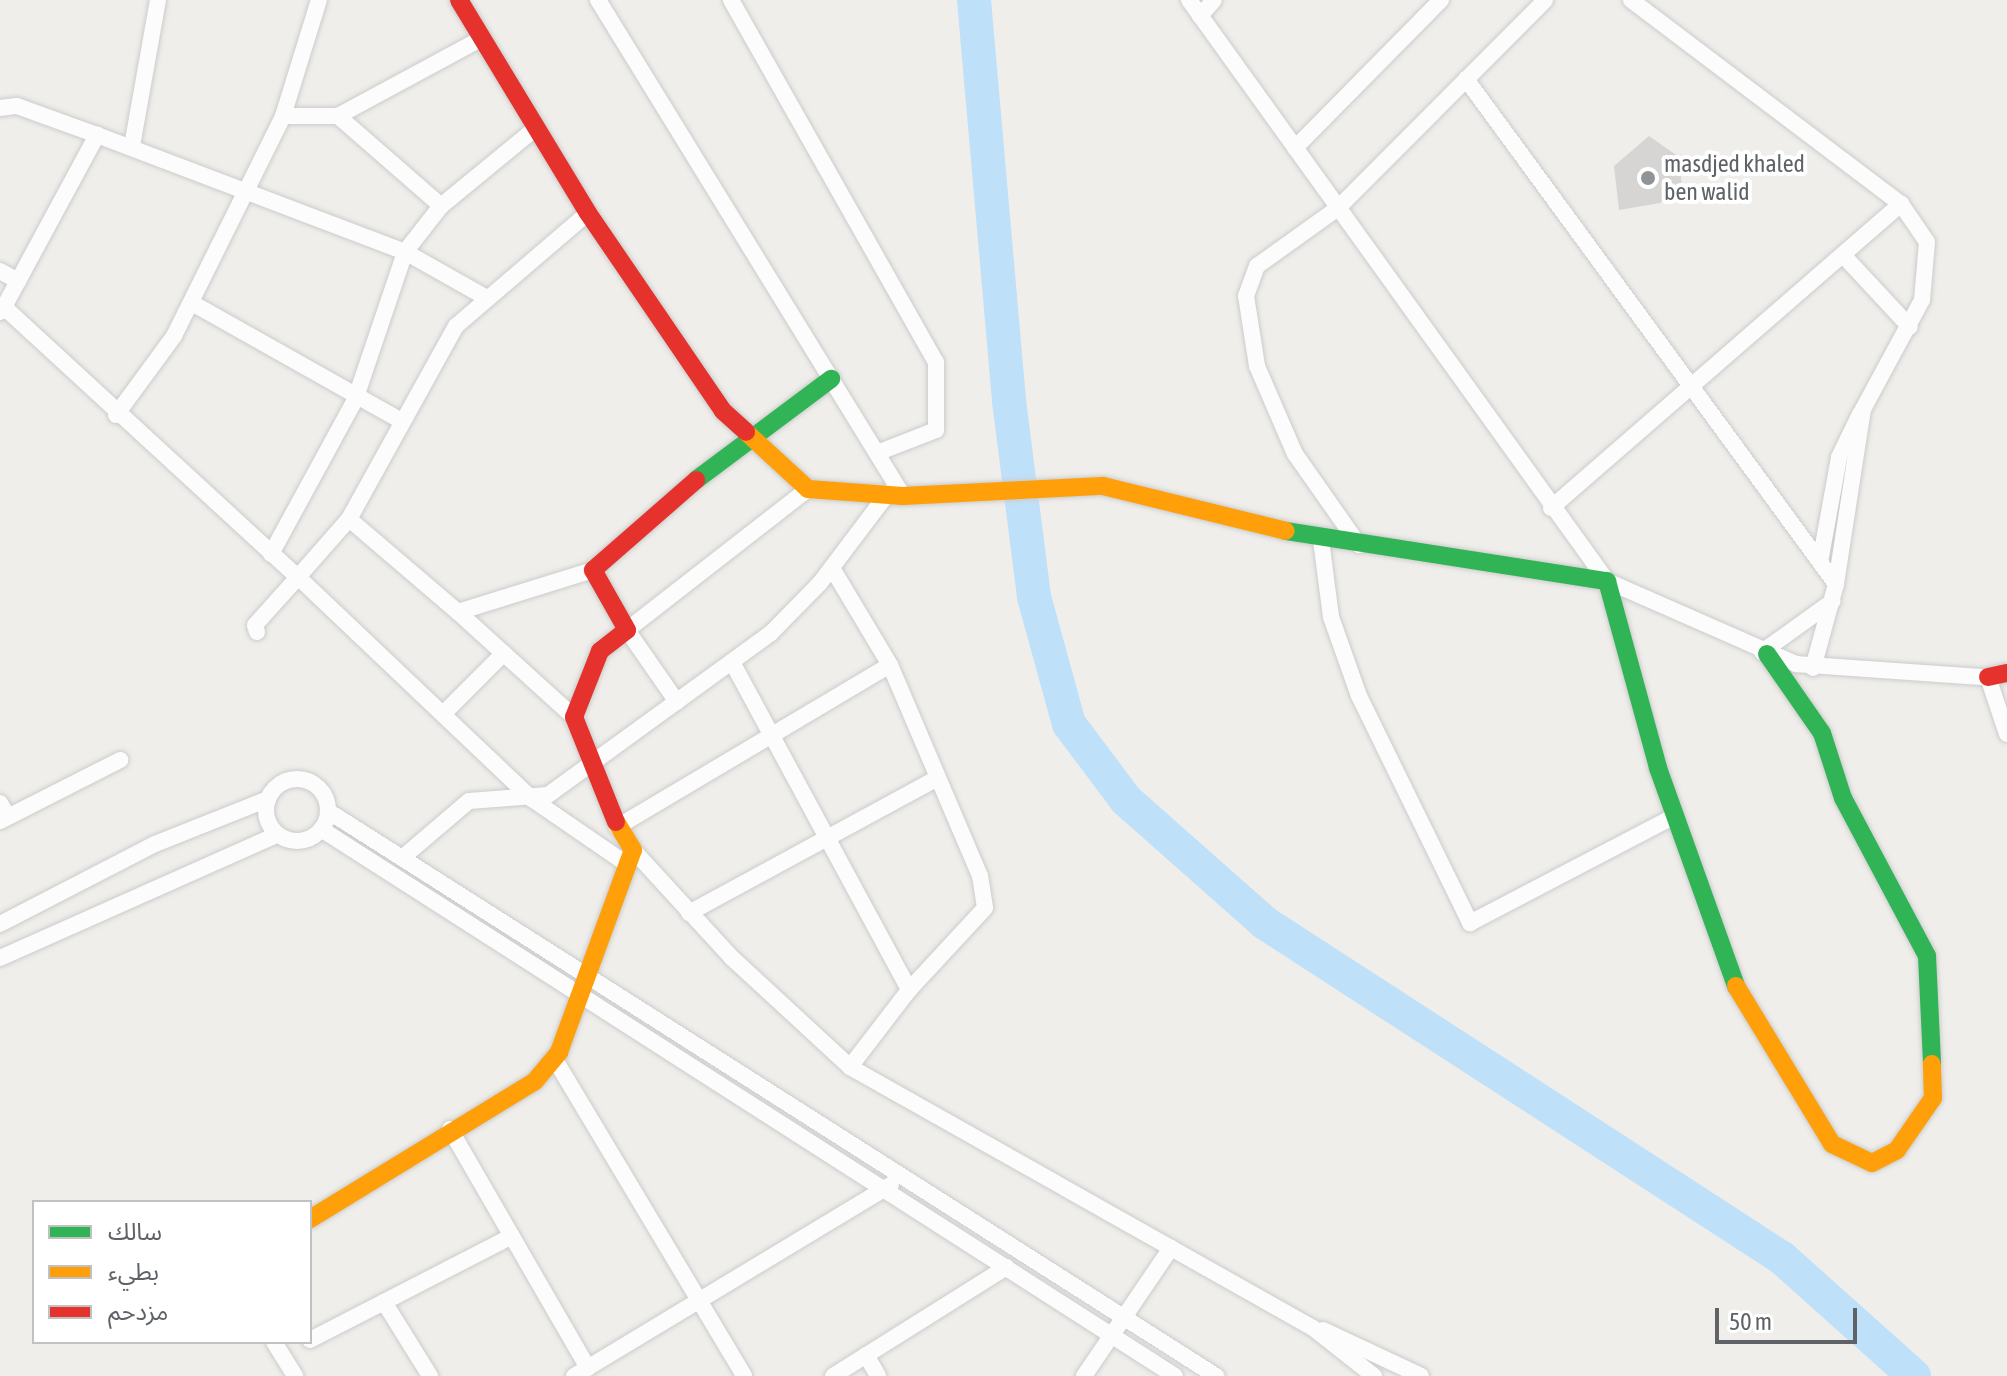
<!DOCTYPE html>
<meta charset="utf-8">
<style>
body{margin:0}
#map{position:relative;width:2007px;height:1376px;overflow:hidden;background:#efeeea;font-family:"Asap Condensed","Noto Sans Arabic",sans-serif}
div>[style]{position:absolute}
.river>*{height:34px;margin:-17px;padding:0 17px;transform-origin:17px;border-radius:17px;background:#bfe0f9}
.building>*{inset:0;background:#d6d5d3}
.roads{filter:drop-shadow(0 0 2px #cbcccc) drop-shadow(0 0 2px #cbcccc)}
.street>*{height:16px;margin:-8px;padding:0 8px;transform-origin:8px;border-radius:8px;background:#fdfcfc}
.street>.ring{margin:-8px;padding:0;box-sizing:content-box;background:none;border:16px solid #fdfcfc;border-radius:50%}
.fast>*{height:18px;margin:-9px;padding:0 9px;transform-origin:9px;border-radius:9px;background:#30b455}
.slow>*{height:18px;margin:-9px;padding:0 9px;transform-origin:9px;border-radius:9px;background:#ff9f0a}
.jam>*{height:18px;margin:-9px;padding:0 9px;transform-origin:9px;border-radius:9px;background:#e5322d}
.dots>*{width:22px;height:22px;translate:-50% -50%;box-sizing:border-box;border:4px solid #fff;border-radius:50%}
span{translate:-50% -50%;white-space:nowrap;text-align:center;line-height:1.15;-webkit-text-stroke:8px #fff;paint-order:stroke}
.poi-label{font-size:24px;color:#5f6368}
.left{translate:0 -50%;text-align:left}
.legend{position:absolute;left:32px;top:1200px;width:280px;height:144px;box-sizing:border-box;background:#fff;border:2px solid #bfc1c3;margin:0;padding:10px 14px;list-style:none;font-size:24px;color:#5f6368}
.legend li{display:flex;align-items:center;gap:16px;height:40px}
.legend b{width:40px;border:2px solid #bfc1c3}
.scale{position:absolute;left:1715px;top:1308px;width:142px;height:36px;box-sizing:border-box;border:4px solid #5f6368;border-top:0;padding-left:10px;font-size:24px;line-height:28px;white-space:nowrap;color:#5f6368;-webkit-text-stroke:6px #fff;paint-order:stroke}
</style>
<div id="map">
<div class="river">
<i style="left:974px;top:0;width:403px;rotate:85deg"></i>
<i style="left:1009px;top:401px;width:198px;rotate:82.7deg"></i>
<i style="left:1034px;top:597px;width:132px;rotate:74.6deg"></i>
<i style="left:1069px;top:724px;width:95px;rotate:53.1deg"></i>
<i style="left:1126px;top:800px;width:186px;rotate:41.5deg"></i>
<i style="left:1265px;top:923px;width:616px;rotate:32.94deg"></i>
<i style="left:1782px;top:1258px;width:177px;rotate:41.8deg"></i>
</div>
<div class="building">
<i style="clip-path:polygon(1649px 136px,1679px 157px,1682px 189px,1660px 203px,1619px 210px,1614px 166px)"></i>
</div>
<div class="roads">
<div class="street">
<i style="left:598px;top:0;width:582px;rotate:58.41deg"></i>
<i style="left:731px;top:0;width:416px;rotate:60.5deg"></i>
<i style="left:936px;top:362px;width:68px;rotate:90deg"></i>
<i style="left:936px;top:430px;width:63px;rotate:158.7deg"></i>
<i style="left:1189px;top:0;width:716px;rotate:54.27deg"></i>
<i style="left:1607px;top:581px;width:206px;rotate:23.7deg"></i>
<i style="left:1796px;top:664px;width:199px;rotate:4deg"></i>
<i style="left:1631px;top:0;width:338px;rotate:37.1deg"></i>
<i style="left:1901px;top:204px;width:46px;rotate:55.6deg"></i>
<i style="left:1927px;top:242px;width:58px;rotate:94.9deg"></i>
<i style="left:1922px;top:300px;width:124px;rotate:118.4deg"></i>
<i style="left:1863px;top:409px;width:177px;rotate:98.8deg"></i>
<i style="left:1836px;top:584px;width:87px;rotate:105.3deg"></i>
<i style="left:1200px;top:16px;width:21px;rotate:-49deg"></i>
<i style="left:1466px;top:79px;width:626px;rotate:53.77deg"></i>
<i style="left:0;top:108px;width:17px;rotate:-7deg"></i>
<i style="left:17px;top:106px;width:85px;rotate:19.9deg"></i>
<i style="left:283px;top:116px;width:121px;rotate:-72.8deg"></i>
<i style="left:338px;top:116px;width:137px;rotate:41.1deg"></i>
<i style="left:132px;top:146px;width:148px;rotate:-79.9deg"></i>
<i style="left:1295px;top:148px;width:208px;rotate:-45.4deg"></i>
<i style="left:1843px;top:255px;width:98px;rotate:47.1deg"></i>
<i style="left:0;top:271px;width:21px;rotate:29deg"></i>
<i style="left:192px;top:303px;width:239px;rotate:29.4deg"></i>
<i style="left:4px;top:307px;width:196px;rotate:-61.6deg"></i>
<i style="left:97px;top:135px;width:329px;rotate:20.8deg"></i>
<i style="left:405px;top:252px;width:92px;rotate:29.4deg"></i>
<i style="left:0;top:312px;width:6px;rotate:-51deg"></i>
<i style="left:4px;top:307px;width:399px;rotate:42.6deg"></i>
<i style="left:298px;top:577px;width:77px;rotate:-48.7deg"></i>
<i style="left:349px;top:519px;width:143px;rotate:40.5deg"></i>
<i style="left:458px;top:612px;width:141px;rotate:-17.3deg"></i>
<i style="left:116px;top:415px;width:98px;rotate:-53.7deg"></i>
<i style="left:174px;top:336px;width:246px;rotate:-63.6deg"></i>
<i style="left:283px;top:116px;width:55px"></i>
<i style="left:338px;top:116px;width:164px;rotate:-28.4deg"></i>
<i style="left:1551px;top:508px;width:464px;rotate:-41deg"></i>
<i style="left:349px;top:519px;width:221px;rotate:-61deg"></i>
<i style="left:456px;top:326px;width:174px;rotate:-40.6deg"></i>
<i style="left:1321px;top:540px;width:78px;rotate:82.6deg"></i>
<i style="left:1331px;top:617px;width:84px;rotate:70.5deg"></i>
<i style="left:1359px;top:696px;width:253px;rotate:63.9deg"></i>
<i style="left:1470px;top:923px;width:231px;rotate:-27.6deg"></i>
<i style="left:1359px;top:545px;width:111px;rotate:-125.1deg"></i>
<i style="left:1295px;top:454px;width:96px;rotate:-113.4deg"></i>
<i style="left:1257px;top:366px;width:71px;rotate:-98.9deg"></i>
<i style="left:1246px;top:296px;width:32px;rotate:-70deg"></i>
<i style="left:1257px;top:266px;width:100px;rotate:-35.6deg"></i>
<i style="left:1338px;top:208px;width:293px;rotate:-45.1deg"></i>
<i style="left:271px;top:554px;width:175px;rotate:-61.4deg"></i>
<i style="left:355px;top:400px;width:156px;rotate:-71.3deg"></i>
<i style="left:405px;top:252px;width:58px;rotate:-52deg"></i>
<i style="left:441px;top:206px;width:123px;rotate:-39.4deg"></i>
<i style="left:1820px;top:562px;width:107px;rotate:-79.7deg"></i>
<i style="left:1839px;top:457px;width:48px;rotate:-64deg"></i>
<i style="left:458px;top:612px;width:156px;rotate:42.2deg"></i>
<i style="left:257px;top:632px;width:7px;rotate:-106deg"></i>
<i style="left:255px;top:625px;width:64px;rotate:-48.1deg"></i>
<i style="left:298px;top:577px;width:323px;rotate:43.5deg"></i>
<i style="left:532px;top:799px;width:116px;rotate:34.5deg"></i>
<i style="left:1762px;top:652px;width:87px;rotate:-35.7deg"></i>
<i style="left:732px;top:662px;width:373px;rotate:61.6deg"></i>
<i style="left:909px;top:990px;width:97px;rotate:127.5deg"></i>
<i style="left:890px;top:665px;width:229px;rotate:66.9deg"></i>
<i style="left:980px;top:876px;width:32px;rotate:81deg"></i>
<i style="left:985px;top:908px;width:112px;rotate:132.8deg"></i>
<i style="left:1988px;top:677px;width:60px;rotate:71.6deg"></i>
<i style="left:677px;top:702px;width:88px;rotate:-124.8deg"></i>
<i style="left:627px;top:630px;width:229px;rotate:-37.9deg"></i>
<i style="left:443px;top:714px;width:86px;rotate:-45deg"></i>
<i class="ring" style="left:266px;top:779px;width:46px;height:46px"></i>
<i style="left:0;top:803px;width:16px;rotate:60deg"></i>
<i style="left:328px;top:811px;width:1053px;rotate:32.47deg"></i>
<i style="left:0;top:821px;width:135px;rotate:-26.9deg"></i>
<i style="left:617px;top:827px;width:317px;rotate:-30.7deg"></i>
<i style="left:890px;top:665px;width:113px;rotate:-120.9deg"></i>
<i style="left:321px;top:829px;width:1014px;rotate:32.64deg"></i>
<i style="left:633px;top:850px;width:147px;rotate:47.5deg"></i>
<i style="left:732px;top:958px;width:161px;rotate:42.7deg"></i>
<i style="left:850px;top:1067px;width:531px;rotate:29.41deg"></i>
<i style="left:1313px;top:1328px;width:78px;rotate:38.2deg"></i>
<i style="left:402px;top:858px;width:88px;rotate:-40.4deg"></i>
<i style="left:469px;top:801px;width:79px;rotate:-4.3deg"></i>
<i style="left:548px;top:795px;width:274px;rotate:-36deg"></i>
<i style="left:770px;top:634px;width:71px;rotate:-45.6deg"></i>
<i style="left:820px;top:583px;width:113px;rotate:-52.9deg"></i>
<i style="left:689px;top:913px;width:283px;rotate:-28.5deg"></i>
<i style="left:0;top:924px;width:174px;rotate:-27.3deg"></i>
<i style="left:155px;top:844px;width:122px;rotate:-21.7deg"></i>
<i style="left:0;top:958px;width:304px;rotate:-24deg"></i>
<i style="left:554px;top:1058px;width:370px;rotate:59.1deg"></i>
<i style="left:450px;top:1129px;width:276px;rotate:60deg"></i>
<i style="left:384px;top:1302px;width:87px;rotate:58.1deg"></i>
<i style="left:1323px;top:1330px;width:108px;rotate:25.1deg"></i>
<i style="left:310px;top:1340px;width:227px;rotate:-27.2deg"></i>
<i style="left:274px;top:1342px;width:40px;rotate:58deg"></i>
<i style="left:866px;top:1355px;width:24px;rotate:60deg"></i>
<i style="left:574px;top:1376px;width:370px;rotate:-31.1deg"></i>
<i style="left:833px;top:1376px;width:205px;rotate:-32.1deg"></i>
<i style="left:1084px;top:1376px;width:155px;rotate:-55.8deg"></i>
</div>
<div class="fast">
<i style="left:696px;top:480px;width:169px;rotate:-36.8deg"></i>
<i style="left:1286px;top:531px;width:325px;rotate:8.9deg"></i>
<i style="left:1607px;top:581px;width:194px;rotate:74.7deg"></i>
<i style="left:1658px;top:768px;width:232px;rotate:70.3deg"></i>
<i style="left:1767px;top:654px;width:96px;rotate:55.2deg"></i>
<i style="left:1822px;top:733px;width:68px;rotate:72.1deg"></i>
<i style="left:1843px;top:798px;width:179px;rotate:62deg"></i>
<i style="left:1927px;top:956px;width:108px;rotate:87.3deg"></i>
</div>
<div class="slow">
<i style="left:746px;top:432px;width:84px;rotate:42.6deg"></i>
<i style="left:808px;top:489px;width:95px;rotate:4.2deg"></i>
<i style="left:903px;top:496px;width:200px;rotate:-2.9deg"></i>
<i style="left:1103px;top:486px;width:188px;rotate:13.8deg"></i>
<i style="left:1736px;top:986px;width:185px;rotate:58.7deg"></i>
<i style="left:1832px;top:1144px;width:44px;rotate:25.4deg"></i>
<i style="left:1872px;top:1163px;width:28px;rotate:-27deg"></i>
<i style="left:1897px;top:1150px;width:63px;rotate:-55.3deg"></i>
<i style="left:1933px;top:1098px;width:34px;rotate:-92deg"></i>
<i style="left:310px;top:1219px;width:264px;rotate:-31.5deg"></i>
<i style="left:535px;top:1081px;width:38px;rotate:-50deg"></i>
<i style="left:559px;top:1052px;width:215px;rotate:-69.9deg"></i>
<i style="left:633px;top:850px;width:33px;rotate:-121deg"></i>
</div>
<div class="jam">
<i style="left:459px;top:0;width:249px;rotate:58.8deg"></i>
<i style="left:588px;top:213px;width:240px;rotate:55.7deg"></i>
<i style="left:723px;top:411px;width:31px;rotate:42deg"></i>
<i style="left:1988px;top:677px;width:19px;rotate:-12deg"></i>
<i style="left:616px;top:822px;width:113px;rotate:-111.8deg"></i>
<i style="left:574px;top:717px;width:71px;rotate:-68.5deg"></i>
<i style="left:600px;top:651px;width:34px;rotate:-38deg"></i>
<i style="left:627px;top:630px;width:69px;rotate:-119.5deg"></i>
<i style="left:593px;top:570px;width:137px;rotate:-41.1deg"></i>
</div>
</div>
<div class="dots">
<i style="left:1648px;top:178px;background:#919496"></i>
</div>
<div class="poi-label">
<span class="left" style="left:1664px;top:178px">masdjed khaled<br>ben walid</span>
</div>
<ul class="legend">
<li><b style="height:10px;background:#30b455"></b>سالك</li>
<li><b style="height:10px;background:#ff9f0a"></b>بطيء</li>
<li><b style="height:10px;background:#e5322d"></b>مزدحم</li>
</ul>
<div class="scale">50 m</div>
</div>
